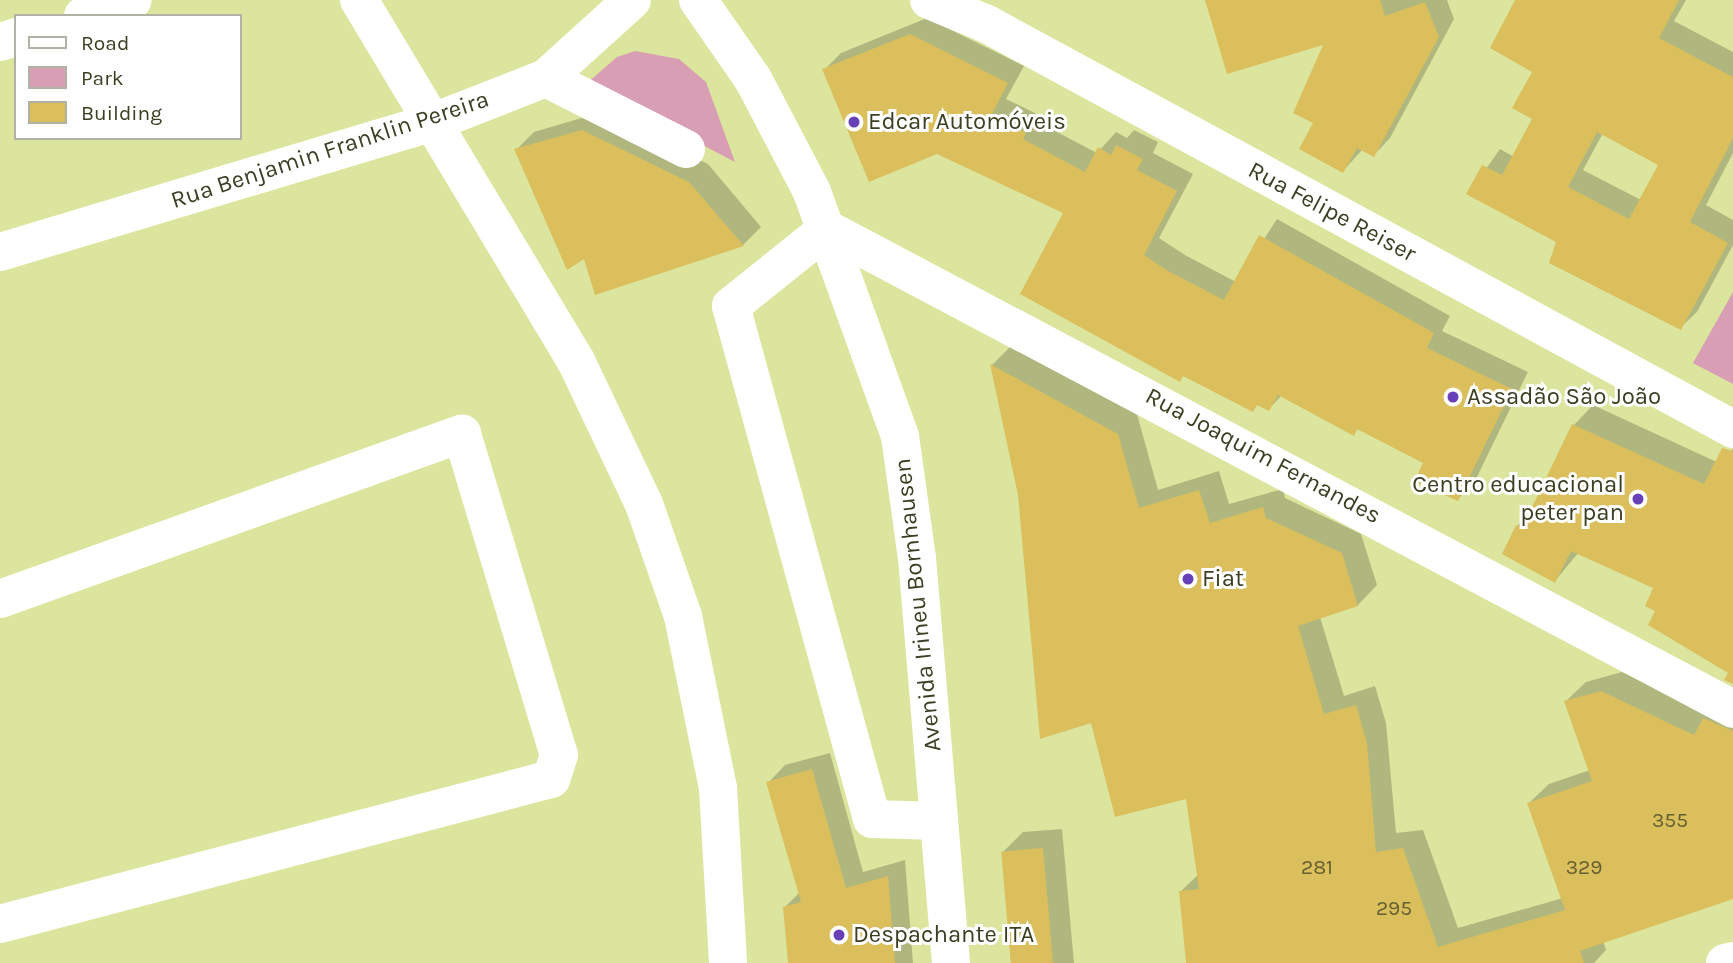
<!DOCTYPE html>
<meta charset="utf-8">
<style>
body{margin:0}
#map{position:relative;width:1733px;height:963px;overflow:hidden;background:#dce59e;font-family:Karla,sans-serif}
div>[style]{position:absolute}
.green>*{inset:0;background:#d89eb4}
.shadow>*{inset:0;background:#0003}
.building>*{inset:0;background:#dabf5c;transform-origin:0 0}
.minor>*{height:38px;margin:-19px;padding:0 19px;transform-origin:19px;border-radius:19px;background:#fff}
.major>*{height:38px;margin:-19px;padding:0 19px;transform-origin:19px;border-radius:19px;background:#fff}
.dots>*{width:19px;height:19px;translate:-50% -50%;box-sizing:border-box;border:4px solid #fefefe;border-radius:50%}
span{translate:-50% -50%;white-space:nowrap;text-align:center;line-height:1.15;-webkit-text-stroke:6px #fefefe;paint-order:stroke}
.number-label{font-size:21px;color:#645f30}
.number-label span{-webkit-text-stroke-width:0}
.poi-label{font-size:24px;color:#3c3f22}
.left{translate:0 -50%;text-align:left}
.right{translate:-100% -50%;text-align:right}
.street-label{font-size:24px;color:#3c3f22}
.legend{position:absolute;left:14px;top:14px;width:228px;height:126px;box-sizing:border-box;background:#fefefe;border:2px solid #b0b2a6;margin:0;padding:9px 12px;list-style:none;font-size:21px;color:#3c3f22}
.legend li{display:flex;align-items:center;gap:14px;height:35px}
.legend b{width:35px;border:2px solid #b0b2a6}
</style>
<div id="map">
<div class="green">
<i style="clip-path:polygon(635px 51px,679px 59px,706px 82px,735px 162px,586px 84px,617px 57px)"></i>
<i style="clip-path:polygon(1733px 292px,1733px 384px,1693px 363px)"></i>
</div>
<div class="shadow">
<i style="clip-path:polygon(1207px 0,1447px 0,1454px 19px,1390px 138px,1374px 155px,1363px 149px,1343px 171px,1315px 122px,1326px 43px)"></i>
<i style="clip-path:polygon(evenodd,1517px 0,1686px 0,1674px 21px,1733px 52px,1733px 153px,1706px 205px,1733px 220px,1733px 245px,1697px 312px,1680px 328px,1558px 241px,1469px 193px,1500px 149px,1514px 157px,1535px 118px,1534px 71px,1517px 0,1603px 133px,1660px 164px,1641px 200px,1583px 170px,1603px 133px)"></i>
<i style="clip-path:polygon(927px 18px,1024px 66px,1006px 99px,1041px 116px,1038px 122px,1097px 153px,1116px 132px,1127px 138px,1134px 130px,1158px 142px,1153px 153px,1193px 174px,1159px 238px,1185px 255px,1236px 282px,1277px 219px,1450px 316px,1442px 331px,1528px 372px,1474px 483px,1458px 499px,1426px 462px,1359px 428px,1353px 434px,1282px 395px,1269px 409px,1065px 212px,824px 70px,841px 53px)"></i>
<i style="clip-path:polygon(602px 112px,708px 164px,761px 227px,743px 245px,596px 292px,585px 256px,516px 150px,534px 132px)"></i>
<i style="clip-path:polygon(1011px 346px,1137px 414px,1158px 490px,1219px 471px,1229px 504px,1283px 489px,1285px 498px,1361px 534px,1377px 585px,1358px 605px,1320px 617px,1344px 696px,1375px 686px,1386px 723px,1396px 833px,1423px 830px,1458px 928px,1563px 898px,1529px 803px,1549px 784px,1590px 770px,1566px 701px,1586px 682px,1622px 672px,1710px 714px,1733px 703px,1733px 898px,1603px 941px,1606px 950px,1594px 963px,1187px 963px,1181px 891px,1199px 874px,1187px 797px,1093px 721px,1020px 495px,992px 365px)"></i>
<i style="clip-path:polygon(1593px 405px,1719px 463px,1733px 449px,1733px 683px,1730px 673px,1657px 610px,1656px 588px,1579px 552px,1555px 581px,1517px 526px,1533px 511px,1574px 425px)"></i>
<i style="clip-path:polygon(830px 753px,863px 872px,905px 860px,913px 963px,790px 963px,784px 908px,800px 892px,768px 783px,785px 765px)"></i>
<i style="clip-path:polygon(1062px 829px,1074px 963px,1011px 963px,1003px 852px,1023px 832px)"></i>
</div>
<div class="building">
<i style="clip-path:polygon(1205px 0,1380px 0,1385px 16px,1425px 2px,1439px 37px,1374px 157px,1357px 148px,1343px 173px,1299px 149px,1313px 123px,1293px 113px,1323px 45px,1227px 74px)"></i>
<i style="clip-path:polygon(evenodd,1515px 0,1679px 0,1659px 38px,1733px 77px,1733px 138px,1690px 222px,1728px 243px,1681px 330px,1549px 263px,1556px 242px,1466px 194px,1482px 165px,1502px 175px,1532px 119px,1512px 108px,1532px 72px,1490px 48px,1515px 0,1597px 132px,1658px 165px,1629px 219px,1568px 187px,1597px 132px)"></i>
<i style="clip-path:polygon(910px 34px,1008px 83px,991px 116px,1026px 133px,1023px 139px,1085px 172px,1098px 147px,1111px 155px,1116px 145px,1143px 159px,1137px 170px,1177px 191px,1144px 255px,1168px 271px,1224px 300px,1259px 235px,1434px 333px,1427px 348px,1512px 389px,1458px 501px,1414px 482px,1423px 463px,1357px 429px,1354px 436px,1278px 395px,1269px 411px,1257px 405px,1253px 412px,1183px 376px,1180px 382px,1020px 294px,1063px 213px,937px 154px,869px 182px,822px 69px)"></i>
<i style="clip-path:polygon(582px 130px,689px 182px,744px 246px,595px 295px,584px 259px,567px 270px,514px 149px)"></i>
<i style="clip-path:polygon(990px 364px,1118px 434px,1139px 508px,1199px 490px,1210px 523px,1263px 507px,1266px 518px,1342px 553px,1358px 606px,1298px 626px,1324px 714px,1356px 705px,1367px 743px,1376px 852px,1403px 848px,1438px 947px,1565px 910px,1527px 803px,1592px 781px,1564px 701px,1601px 691px,1694px 735px,1703px 718px,1733px 731px,1733px 899px,1580px 951px,1584px 963px,1186px 963px,1179px 891px,1199px 889px,1186px 799px,1115px 817px,1091px 723px,1040px 739px,1018px 495px)"></i>
<i style="clip-path:polygon(1572px 424px,1704px 484px,1722px 448px,1733px 451px,1733px 684px,1724px 680px,1728px 673px,1648px 625px,1655px 611px,1645px 606px,1653px 588px,1571px 551px,1555px 583px,1502px 554px,1516px 525px,1522px 528px)"></i>
<i style="clip-path:polygon(812px 769px,846px 888px,888px 876px,895px 963px,788px 963px,783px 907px,801px 902px,766px 782px)"></i>
<i style="left:1043px;top:848px;width:115px;height:42px;rotate:85deg"></i>
</div>
<div class="minor">
<i style="left:359px;top:0;width:421px;rotate:59deg"></i>
<i style="left:576px;top:361px;width:158px;rotate:64.6deg"></i>
<i style="left:644px;top:504px;width:119px;rotate:70.8deg"></i>
<i style="left:683px;top:616px;width:176px;rotate:78.5deg"></i>
<i style="left:718px;top:788px;width:175px;rotate:86.7deg"></i>
<i style="left:929px;top:0;width:63px;rotate:22.5deg"></i>
<i style="left:987px;top:24px;width:849px;rotate:28.5deg"></i>
<i style="left:83px;top:16px;width:52px;rotate:-17.7deg"></i>
<i style="left:0;top:42px;width:17px;rotate:-17deg"></i>
<i style="left:546px;top:78px;width:157px;rotate:26.9deg"></i>
<i style="left:0;top:599px;width:491px;rotate:-19.7deg"></i>
<i style="left:462px;top:434px;width:335px;rotate:73.2deg"></i>
<i style="left:559px;top:755px;width:25px;rotate:108deg"></i>
<i style="left:551px;top:779px;width:570px;rotate:165.26deg"></i>
<i style="left:939px;top:821px;width:67px;rotate:-178.3deg"></i>
<i style="left:872px;top:819px;width:532px;rotate:-105.37deg"></i>
<i style="left:731px;top:306px;width:123px;rotate:-38.7deg"></i>
<i style="left:827px;top:229px;width:1025px;rotate:27.91deg"></i>
<i style="left:1725px;top:963px;width:8px;rotate:-14deg"></i>
</div>
<div class="major">
<i style="left:698px;top:0;width:96px;rotate:55.2deg"></i>
<i style="left:753px;top:79px;width:127px;rotate:62.4deg"></i>
<i style="left:812px;top:192px;width:259px;rotate:70.2deg"></i>
<i style="left:900px;top:436px;width:123px;rotate:82.1deg"></i>
<i style="left:917px;top:558px;width:406px;rotate:85.2deg"></i>
<i style="left:0;top:252px;width:450px;rotate:-16.7deg"></i>
<i style="left:431px;top:123px;width:123px;rotate:-21.4deg"></i>
<i style="left:546px;top:78px;width:116px;rotate:-42.2deg"></i>
</div>
<div class="dots">
<i style="left:854px;top:122px;background:#6841b9"></i>
<i style="left:1453px;top:397px;background:#6841b9"></i>
<i style="left:1638px;top:499px;background:#6841b9"></i>
<i style="left:1188px;top:579px;background:#6841b9"></i>
<i style="left:839px;top:935px;background:#6841b9"></i>
</div>
<div class="number-label">
<span style="left:1670px;top:820px">355</span>
<span style="left:1317px;top:867px">281</span>
<span style="left:1584px;top:867px">329</span>
<span style="left:1394px;top:908px">295</span>
</div>
<div class="poi-label">
<span class="left" style="left:868px;top:122px">Edcar Automóveis</span>
<span class="left" style="left:1467px;top:397px">Assadão São João</span>
<span class="right" style="left:1624px;top:499px">Centro educacional<br>peter pan</span>
<span class="left" style="left:1202px;top:579px">Fiat</span>
<span class="left" style="left:853px;top:935px">Despachante ITA</span>
</div>
<div class="street-label">
<span style="left:330px;top:150px;rotate:-18deg">Rua Benjamin Franklin Pereira</span>
<span style="left:1332px;top:212px;rotate:28deg">Rua Felipe Reiser</span>
<span style="left:1263px;top:456px;rotate:28deg">Rua Joaquim Fernandes</span>
<span style="left:918px;top:605px;rotate:-96deg">Avenida Irineu Bornhausen</span>
</div>
<ul class="legend">
<li><b style="height:9px;background:#fff"></b>Road</li>
<li><b style="height:19px;background:#d89eb4"></b>Park</li>
<li><b style="height:19px;background:#dabf5c"></b>Building</li>
</ul>
</div>
